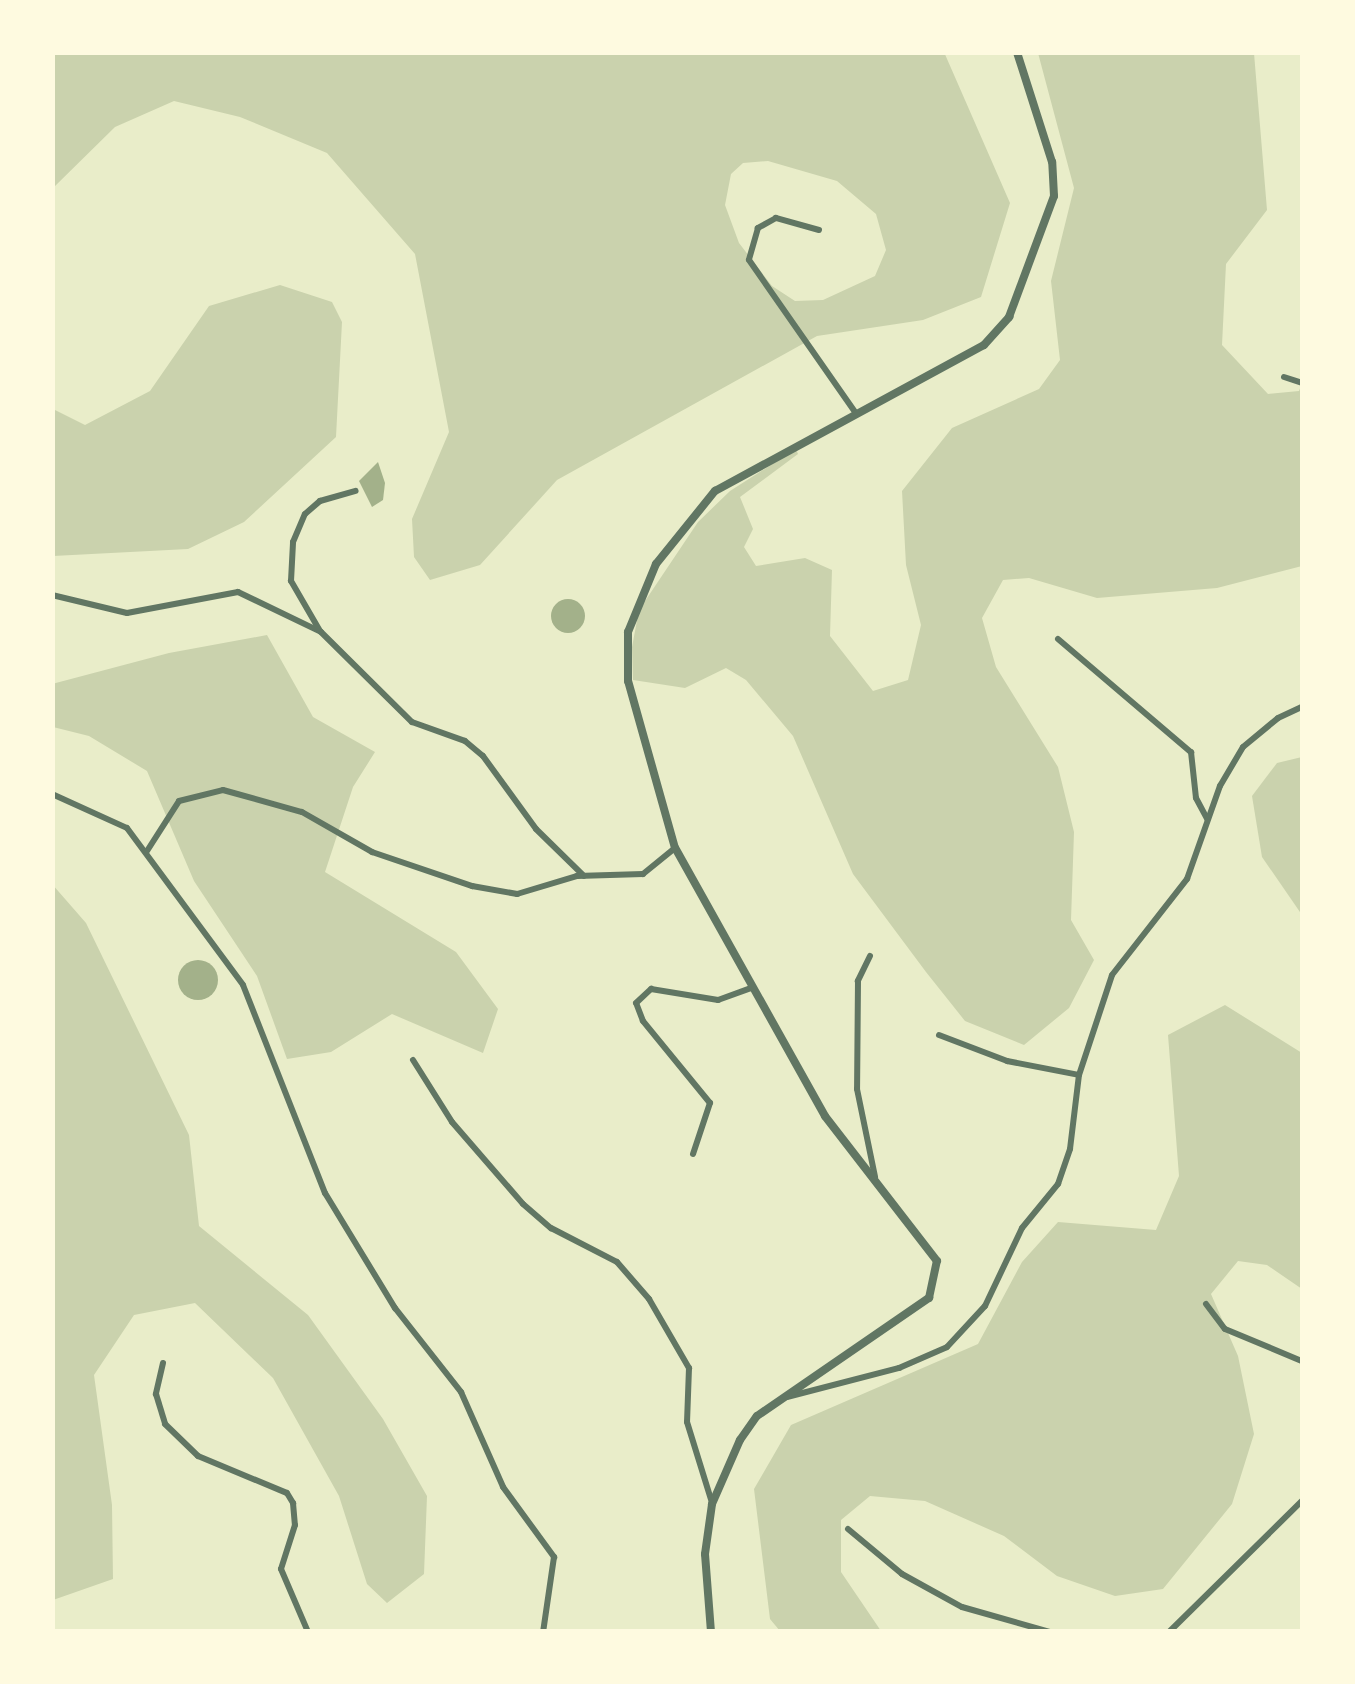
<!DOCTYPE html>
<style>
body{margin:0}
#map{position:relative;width:1355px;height:1684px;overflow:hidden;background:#e9edc9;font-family:Helvetica,sans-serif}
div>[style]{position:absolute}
.green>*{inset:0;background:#cad2ad}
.water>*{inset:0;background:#a3b18a}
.round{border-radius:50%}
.minor>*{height:6px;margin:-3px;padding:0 3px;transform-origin:3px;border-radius:3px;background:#617663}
.tertiary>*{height:8px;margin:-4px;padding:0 4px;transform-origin:4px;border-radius:4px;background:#617663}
span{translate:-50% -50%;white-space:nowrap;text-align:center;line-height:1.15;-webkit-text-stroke:8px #fefae0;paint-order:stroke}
.frame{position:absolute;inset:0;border:55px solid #fefae0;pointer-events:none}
</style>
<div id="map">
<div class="green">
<i style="clip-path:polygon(evenodd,944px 52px,1010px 203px,981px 297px,923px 320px,817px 336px,557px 480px,480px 565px,430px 580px,414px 557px,412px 519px,449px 432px,415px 254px,327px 153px,240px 117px,174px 101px,115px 127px,53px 188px,53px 53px,944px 52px,768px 161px,837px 181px,876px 214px,886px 250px,875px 276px,823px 300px,795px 301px,772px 286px,739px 243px,725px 205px,731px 174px,743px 163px,768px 161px)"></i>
<i style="clip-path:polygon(1038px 53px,1254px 53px,1267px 210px,1226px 264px,1222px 345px,1268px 394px,1299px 391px,1302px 383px,1302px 566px,1217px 588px,1097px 598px,1029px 578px,1003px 580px,982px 618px,996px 667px,1058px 767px,1074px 832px,1071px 920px,1094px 960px,1069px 1008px,1024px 1045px,965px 1021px,926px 972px,853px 874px,793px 736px,746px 680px,726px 668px,685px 688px,633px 680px,632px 647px,639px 610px,698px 522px,730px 491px,796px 449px,798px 454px,740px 497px,753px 529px,744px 547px,756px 566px,805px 558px,832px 570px,830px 636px,873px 691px,908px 680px,921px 625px,906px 565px,902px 491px,952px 428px,1039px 389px,1060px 360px,1051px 281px,1074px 188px)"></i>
<i style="clip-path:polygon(280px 285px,332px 302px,342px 322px,336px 437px,244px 522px,188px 549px,53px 556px,53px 409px,85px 425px,150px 391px,209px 306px)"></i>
<i style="clip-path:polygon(267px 635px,313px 717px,375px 752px,353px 787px,325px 872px,456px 952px,498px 1009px,483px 1053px,392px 1014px,331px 1052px,287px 1059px,257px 976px,194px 881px,147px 771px,89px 736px,53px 727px,52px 684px,169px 653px)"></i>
<i style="clip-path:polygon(1302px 757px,1302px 915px,1262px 857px,1252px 796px,1277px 763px)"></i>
<i style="clip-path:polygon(52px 884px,86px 923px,189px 1135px,199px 1226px,308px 1315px,383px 1419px,427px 1496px,424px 1574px,387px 1603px,367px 1584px,339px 1496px,273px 1378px,195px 1303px,134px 1315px,94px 1375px,112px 1505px,113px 1579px,53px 1600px)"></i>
<i style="clip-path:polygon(1225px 1005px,1302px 1053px,1302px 1289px,1267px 1265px,1238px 1261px,1211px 1294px,1238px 1356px,1254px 1434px,1232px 1504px,1163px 1589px,1115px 1596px,1057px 1576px,1004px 1536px,925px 1501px,870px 1496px,841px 1520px,841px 1572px,881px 1631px,780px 1631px,770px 1619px,754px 1489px,791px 1425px,978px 1344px,1022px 1262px,1058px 1222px,1156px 1230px,1179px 1176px,1168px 1035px)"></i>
</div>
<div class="water">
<i style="clip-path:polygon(378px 462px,385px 483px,383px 500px,372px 507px,359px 481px)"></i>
<i class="round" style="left:551px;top:599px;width:34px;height:34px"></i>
<i class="round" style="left:178px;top:960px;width:40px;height:40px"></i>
</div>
<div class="minor">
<i style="left:819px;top:230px;width:45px;rotate:-164.4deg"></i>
<i style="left:776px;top:218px;width:21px;rotate:151deg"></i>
<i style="left:758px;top:228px;width:33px;rotate:106deg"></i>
<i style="left:749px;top:260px;width:185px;rotate:55.1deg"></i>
<i style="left:1284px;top:377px;width:19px;rotate:18deg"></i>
<i style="left:52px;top:595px;width:77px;rotate:13.5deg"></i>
<i style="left:127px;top:613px;width:113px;rotate:-10.7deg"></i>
<i style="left:238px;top:592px;width:92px;rotate:25.7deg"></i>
<i style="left:321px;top:632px;width:128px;rotate:44.7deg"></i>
<i style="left:412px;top:722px;width:56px;rotate:19.7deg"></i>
<i style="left:465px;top:741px;width:23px;rotate:40deg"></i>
<i style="left:483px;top:756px;width:90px;rotate:54deg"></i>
<i style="left:536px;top:829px;width:67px;rotate:44.4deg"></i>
<i style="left:320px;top:631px;width:58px;rotate:-120.1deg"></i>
<i style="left:291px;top:581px;width:39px;rotate:-87deg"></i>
<i style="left:293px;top:542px;width:30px;rotate:-67deg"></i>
<i style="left:305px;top:514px;width:20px;rotate:-41deg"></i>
<i style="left:320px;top:501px;width:37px;rotate:-16deg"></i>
<i style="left:1058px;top:639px;width:175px;rotate:40.4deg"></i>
<i style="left:1191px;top:752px;width:46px;rotate:83.8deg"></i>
<i style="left:1196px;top:798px;width:24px;rotate:62deg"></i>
<i style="left:52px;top:794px;width:82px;rotate:24.4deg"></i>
<i style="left:127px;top:828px;width:195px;rotate:53.5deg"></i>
<i style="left:243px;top:985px;width:224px;rotate:68.5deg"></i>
<i style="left:325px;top:1193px;width:135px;rotate:58.7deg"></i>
<i style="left:395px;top:1308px;width:107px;rotate:51.8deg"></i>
<i style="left:461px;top:1392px;width:104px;rotate:66.1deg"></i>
<i style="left:503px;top:1487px;width:87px;rotate:53.9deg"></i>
<i style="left:554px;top:1557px;width:76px;rotate:98.3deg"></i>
<i style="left:147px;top:851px;width:59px;rotate:-57.4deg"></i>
<i style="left:179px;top:801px;width:45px;rotate:-14deg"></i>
<i style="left:223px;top:790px;width:82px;rotate:15.6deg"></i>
<i style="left:302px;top:812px;width:81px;rotate:29.7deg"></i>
<i style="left:372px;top:852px;width:106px;rotate:18.8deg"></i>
<i style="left:472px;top:886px;width:46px;rotate:10.1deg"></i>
<i style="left:517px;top:894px;width:63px;rotate:-16.7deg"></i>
<i style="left:577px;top:876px;width:66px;rotate:-1.7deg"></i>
<i style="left:643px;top:874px;width:41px;rotate:-39.1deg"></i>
<i style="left:870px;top:956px;width:28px;rotate:116deg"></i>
<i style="left:858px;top:981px;width:108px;rotate:90.5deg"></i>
<i style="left:857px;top:1089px;width:90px;rotate:78.4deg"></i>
<i style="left:939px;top:1035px;width:73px;rotate:20.9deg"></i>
<i style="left:1007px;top:1061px;width:73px;rotate:11deg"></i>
<i style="left:413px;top:1060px;width:73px;rotate:57.8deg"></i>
<i style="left:452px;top:1122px;width:108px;rotate:49.1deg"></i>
<i style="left:523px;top:1204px;width:37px;rotate:41deg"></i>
<i style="left:551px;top:1228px;width:74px;rotate:27.3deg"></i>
<i style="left:617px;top:1262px;width:49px;rotate:49.1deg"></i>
<i style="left:649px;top:1299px;width:80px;rotate:59.9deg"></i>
<i style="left:689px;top:1368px;width:54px;rotate:92.1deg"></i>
<i style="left:687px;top:1422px;width:85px;rotate:72.8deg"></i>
<i style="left:693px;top:1154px;width:54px;rotate:-71.6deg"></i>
<i style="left:710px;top:1103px;width:106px;rotate:-129.3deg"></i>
<i style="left:643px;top:1021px;width:19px;rotate:-111deg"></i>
<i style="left:636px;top:1003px;width:21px;rotate:-43deg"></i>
<i style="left:651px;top:989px;width:68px;rotate:9.3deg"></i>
<i style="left:718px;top:1000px;width:37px;rotate:-20deg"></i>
<i style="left:1206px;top:1304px;width:31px;rotate:53deg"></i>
<i style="left:1225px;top:1329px;width:83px;rotate:22.6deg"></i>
<i style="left:163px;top:1363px;width:32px;rotate:103deg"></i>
<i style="left:156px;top:1394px;width:31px;rotate:73deg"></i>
<i style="left:165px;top:1424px;width:46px;rotate:44.1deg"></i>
<i style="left:198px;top:1456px;width:96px;rotate:22.6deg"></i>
<i style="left:287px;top:1493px;width:12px;rotate:59deg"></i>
<i style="left:293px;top:1503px;width:22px;rotate:85deg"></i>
<i style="left:295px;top:1525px;width:46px;rotate:107.7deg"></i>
<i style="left:281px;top:1569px;width:69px;rotate:66.8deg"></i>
<i style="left:787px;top:1397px;width:116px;rotate:-14.5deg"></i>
<i style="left:899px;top:1368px;width:52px;rotate:-23.6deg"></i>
<i style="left:947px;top:1347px;width:56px;rotate:-47.2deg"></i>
<i style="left:985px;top:1306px;width:86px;rotate:-64.6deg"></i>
<i style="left:1022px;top:1228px;width:57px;rotate:-50.7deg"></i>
<i style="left:1058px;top:1184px;width:37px;rotate:-71deg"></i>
<i style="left:1070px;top:1149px;width:75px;rotate:-83.1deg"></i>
<i style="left:1079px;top:1075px;width:105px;rotate:-71.7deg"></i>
<i style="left:1112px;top:975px;width:122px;rotate:-52deg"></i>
<i style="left:1187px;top:879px;width:99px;rotate:-70.5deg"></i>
<i style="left:1220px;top:786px;width:45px;rotate:-59.5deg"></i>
<i style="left:1243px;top:747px;width:45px;rotate:-39.6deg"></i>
<i style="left:1278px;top:718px;width:26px;rotate:-25deg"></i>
<i style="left:848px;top:1529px;width:70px;rotate:39.8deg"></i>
<i style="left:902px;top:1574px;width:68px;rotate:28.8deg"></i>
<i style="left:962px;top:1607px;width:91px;rotate:15.9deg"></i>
<i style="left:1169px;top:1632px;width:187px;rotate:-44.6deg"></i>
</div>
<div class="tertiary">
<i style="left:711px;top:1632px;width:78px;rotate:-94.4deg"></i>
<i style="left:705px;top:1554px;width:50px;rotate:-82deg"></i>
<i style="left:712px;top:1504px;width:70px;rotate:-66.4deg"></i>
<i style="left:740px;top:1440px;width:29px;rotate:-55deg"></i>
<i style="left:757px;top:1416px;width:209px;rotate:-34.5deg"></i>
<i style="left:929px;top:1298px;width:38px;rotate:-78deg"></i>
<i style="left:937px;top:1261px;width:183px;rotate:-127.7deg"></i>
<i style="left:825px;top:1116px;width:307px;rotate:-119.2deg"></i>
<i style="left:675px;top:848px;width:173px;rotate:-105.7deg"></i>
<i style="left:628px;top:681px;width:49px;rotate:-90deg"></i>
<i style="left:628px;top:632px;width:74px;rotate:-67.6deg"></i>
<i style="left:656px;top:564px;width:94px;rotate:-51.1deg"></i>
<i style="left:715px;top:491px;width:306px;rotate:-28.5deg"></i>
<i style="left:984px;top:345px;width:38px;rotate:-48deg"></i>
<i style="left:1009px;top:317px;width:129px;rotate:-69.6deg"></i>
<i style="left:1054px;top:196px;width:34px;rotate:-93deg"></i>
<i style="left:1052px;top:162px;width:115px;rotate:-107.7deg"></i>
</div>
<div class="frame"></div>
</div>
